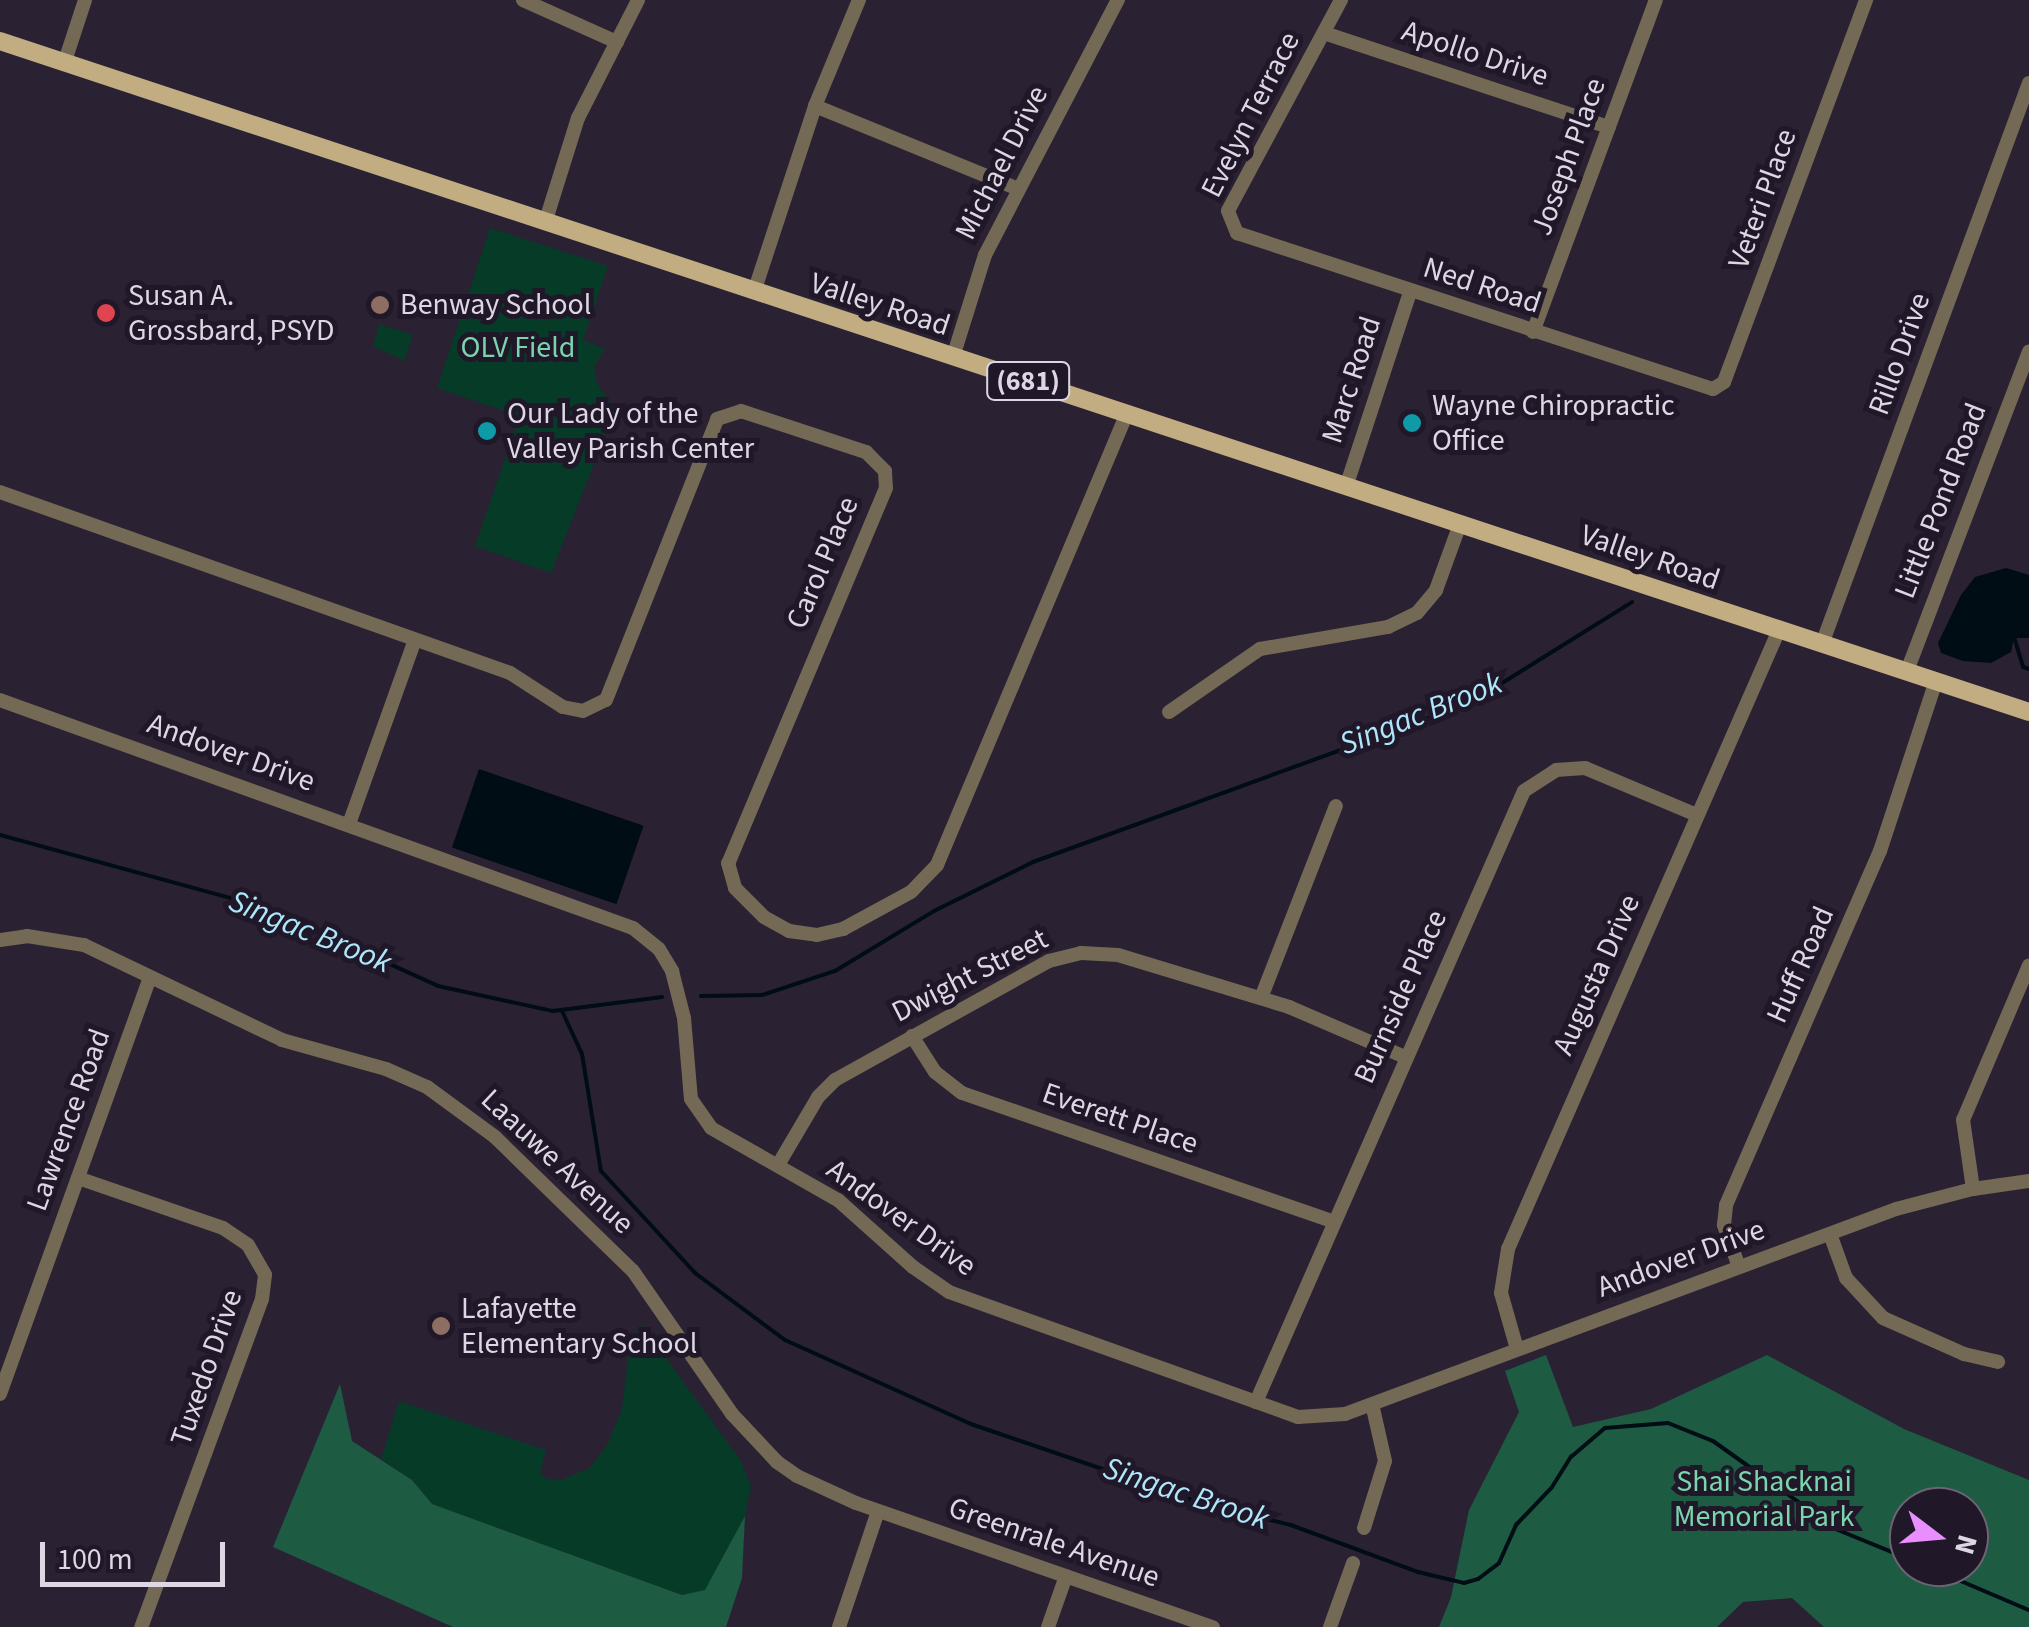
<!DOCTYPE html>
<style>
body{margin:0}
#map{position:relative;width:2029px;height:1627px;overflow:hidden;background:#2a2133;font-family:"Source Sans 3",sans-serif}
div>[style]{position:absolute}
.green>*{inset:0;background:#063b28}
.forest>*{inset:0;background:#1e5b43}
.water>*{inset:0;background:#000d14;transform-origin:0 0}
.stream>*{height:4px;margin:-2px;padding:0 2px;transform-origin:2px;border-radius:2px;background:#000d14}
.minor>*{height:14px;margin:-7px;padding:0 7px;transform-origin:7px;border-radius:7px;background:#736954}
.major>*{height:18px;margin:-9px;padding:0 9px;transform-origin:9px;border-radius:9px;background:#c1ad81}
.dots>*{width:28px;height:28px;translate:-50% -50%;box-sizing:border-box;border:5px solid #201729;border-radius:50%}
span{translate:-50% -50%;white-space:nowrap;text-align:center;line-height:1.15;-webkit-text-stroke:10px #201729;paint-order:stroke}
.shield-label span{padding:2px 8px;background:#201729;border:2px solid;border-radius:8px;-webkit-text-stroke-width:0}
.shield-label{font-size:28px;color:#ddd7e3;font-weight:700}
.street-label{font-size:30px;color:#ddd7e3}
.poi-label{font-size:30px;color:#ddd7e3}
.left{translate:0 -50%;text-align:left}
.park-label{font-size:30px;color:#7ad5ad}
.water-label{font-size:32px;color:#aee6fa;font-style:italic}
.north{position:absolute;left:1889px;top:1487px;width:100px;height:100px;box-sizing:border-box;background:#201729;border:2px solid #6c6473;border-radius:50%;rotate:106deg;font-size:28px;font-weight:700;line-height:40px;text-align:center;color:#ddd7e3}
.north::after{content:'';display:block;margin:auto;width:35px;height:45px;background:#e88eff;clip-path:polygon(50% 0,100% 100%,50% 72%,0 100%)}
.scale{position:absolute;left:40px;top:1542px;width:185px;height:45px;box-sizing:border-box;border:5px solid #ddd7e3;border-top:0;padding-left:12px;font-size:30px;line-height:35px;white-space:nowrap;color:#ddd7e3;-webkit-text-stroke:8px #201729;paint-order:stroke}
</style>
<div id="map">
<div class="green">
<i style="clip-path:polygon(490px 228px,608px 266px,583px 340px,605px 349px,594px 367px,597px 383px,611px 404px,611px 421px,551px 573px,475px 546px,520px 416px,437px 388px)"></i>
<i style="clip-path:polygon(379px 324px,413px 335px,404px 361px,373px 346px)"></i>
<i style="clip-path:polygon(642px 1325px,741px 1461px,751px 1487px,745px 1516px,705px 1591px,682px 1595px,432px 1504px,412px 1480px,381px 1459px,399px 1401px,546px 1450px,540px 1473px,547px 1479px,561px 1480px,590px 1468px,608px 1443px,622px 1409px,630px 1341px)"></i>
</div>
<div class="forest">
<i style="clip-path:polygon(evenodd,1546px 1355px,1573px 1427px,1651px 1409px,1767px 1355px,1904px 1429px,2029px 1480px,2029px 1627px,1824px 1627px,1792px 1598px,1743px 1602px,1717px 1627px,1439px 1627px,1451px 1597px,1469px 1510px,1519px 1412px,1505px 1371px,1546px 1355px,1969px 1507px,1969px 1567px,1909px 1567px,1909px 1507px,1969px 1507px)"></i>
<i style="clip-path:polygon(340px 1384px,352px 1441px,412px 1480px,432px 1504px,682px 1595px,705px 1590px,745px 1516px,742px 1578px,726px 1627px,453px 1627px,273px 1547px)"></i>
</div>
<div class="water">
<i style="clip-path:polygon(2006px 568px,2029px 575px,2029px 638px,2014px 638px,2011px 652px,1991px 663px,1963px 661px,1941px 653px,1938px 643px,1961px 595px,1975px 577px)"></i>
<i style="left:479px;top:769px;width:174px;height:83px;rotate:19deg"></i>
</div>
<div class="stream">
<i style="left:2014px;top:637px;width:31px;rotate:73deg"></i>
<i style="left:2023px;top:667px;width:6px;rotate:18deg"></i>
<i style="left:0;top:835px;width:274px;rotate:15.3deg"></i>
<i style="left:264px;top:907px;width:191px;rotate:24.4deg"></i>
<i style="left:438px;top:986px;width:118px;rotate:12.3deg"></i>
<i style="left:553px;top:1011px;width:110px;rotate:-7.3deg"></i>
<i style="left:701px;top:996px;width:61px;rotate:-0.9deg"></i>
<i style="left:762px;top:995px;width:77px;rotate:-18.2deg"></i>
<i style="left:835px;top:971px;width:116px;rotate:-31.2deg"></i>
<i style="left:934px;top:911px;width:110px;rotate:-26.3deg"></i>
<i style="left:1033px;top:862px;width:430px;rotate:-20deg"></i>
<i style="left:1437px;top:715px;width:54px;rotate:-24.2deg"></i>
<i style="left:1486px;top:693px;width:172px;rotate:-31.9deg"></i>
<i style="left:562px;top:1011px;width:47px;rotate:65.1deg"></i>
<i style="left:582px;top:1054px;width:119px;rotate:80.8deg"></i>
<i style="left:601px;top:1171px;width:139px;rotate:47.3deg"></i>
<i style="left:695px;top:1273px;width:112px;rotate:36.7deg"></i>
<i style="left:785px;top:1340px;width:204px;rotate:24.3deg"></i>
<i style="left:971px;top:1424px;width:247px;rotate:18.9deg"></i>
<i style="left:1205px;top:1504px;width:89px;rotate:13.7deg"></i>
<i style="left:1291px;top:1525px;width:135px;rotate:20.3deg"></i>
<i style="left:1418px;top:1572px;width:47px;rotate:13.4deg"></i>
<i style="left:1464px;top:1583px;width:15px;rotate:-16deg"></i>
<i style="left:1478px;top:1579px;width:26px;rotate:-37deg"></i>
<i style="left:1499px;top:1563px;width:42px;rotate:-65.9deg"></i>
<i style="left:1516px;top:1525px;width:52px;rotate:-46.5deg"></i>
<i style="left:1552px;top:1487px;width:36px;rotate:-58deg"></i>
<i style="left:1571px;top:1457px;width:45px;rotate:-40.5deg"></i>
<i style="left:1605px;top:1428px;width:63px;rotate:-4.5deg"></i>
<i style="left:1668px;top:1423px;width:48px;rotate:21.8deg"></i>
<i style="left:1713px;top:1441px;width:153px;rotate:35.5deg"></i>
<i style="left:1838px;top:1530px;width:77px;rotate:22.2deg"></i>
<i style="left:1928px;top:1567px;width:110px;rotate:23.1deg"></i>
</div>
<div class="minor">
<i style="left:523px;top:0;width:103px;rotate:24.1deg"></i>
<i style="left:1341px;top:0;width:239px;rotate:118.2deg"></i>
<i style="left:1228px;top:211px;width:24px;rotate:68deg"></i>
<i style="left:1237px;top:233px;width:501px;rotate:18.15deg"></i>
<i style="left:1713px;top:389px;width:13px;rotate:-32deg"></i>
<i style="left:1724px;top:382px;width:408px;rotate:-69.6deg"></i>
<i style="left:1324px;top:33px;width:300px;rotate:18.3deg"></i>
<i style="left:64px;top:64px;width:67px;rotate:-71.8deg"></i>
<i style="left:815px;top:106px;width:219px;rotate:22.2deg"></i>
<i style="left:545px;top:223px;width:110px;rotate:-72.6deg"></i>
<i style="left:578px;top:118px;width:132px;rotate:-63deg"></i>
<i style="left:754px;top:292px;width:196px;rotate:-71.8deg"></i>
<i style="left:815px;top:106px;width:115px;rotate:-67.5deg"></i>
<i style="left:1533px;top:332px;width:354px;rotate:-69.7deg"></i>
<i style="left:953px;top:357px;width:107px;rotate:-72.6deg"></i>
<i style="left:985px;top:255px;width:288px;rotate:-62.5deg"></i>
<i style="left:1346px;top:487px;width:205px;rotate:-71.8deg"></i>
<i style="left:0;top:492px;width:541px;rotate:19.54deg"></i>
<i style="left:510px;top:673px;width:63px;rotate:32.7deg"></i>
<i style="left:563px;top:707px;width:20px;rotate:11deg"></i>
<i style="left:583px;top:711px;width:25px;rotate:-26deg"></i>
<i style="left:606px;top:700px;width:302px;rotate:-68.4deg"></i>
<i style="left:717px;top:419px;width:25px;rotate:-18deg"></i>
<i style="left:741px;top:411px;width:132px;rotate:18.2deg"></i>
<i style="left:866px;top:452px;width:27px;rotate:45deg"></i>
<i style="left:885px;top:471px;width:17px;rotate:87deg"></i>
<i style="left:886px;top:488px;width:407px;rotate:112.8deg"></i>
<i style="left:728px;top:863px;width:26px;rotate:74deg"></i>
<i style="left:735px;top:888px;width:41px;rotate:45deg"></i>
<i style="left:764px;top:917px;width:29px;rotate:29deg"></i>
<i style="left:789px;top:931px;width:28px;rotate:8deg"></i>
<i style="left:817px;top:935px;width:27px;rotate:-13deg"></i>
<i style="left:843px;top:929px;width:77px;rotate:-28.6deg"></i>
<i style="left:911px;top:892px;width:37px;rotate:-46deg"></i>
<i style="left:937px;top:865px;width:489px;rotate:-67.2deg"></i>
<i style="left:1822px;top:644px;width:598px;rotate:-69.75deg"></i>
<i style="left:1907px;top:671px;width:342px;rotate:-69.1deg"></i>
<i style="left:0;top:700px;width:673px;rotate:19.81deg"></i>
<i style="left:633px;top:928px;width:33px;rotate:39deg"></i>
<i style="left:659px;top:949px;width:26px;rotate:59deg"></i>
<i style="left:672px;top:971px;width:49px;rotate:75.7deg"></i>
<i style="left:684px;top:1018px;width:81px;rotate:85.1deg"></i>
<i style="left:691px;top:1099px;width:35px;rotate:55deg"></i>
<i style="left:711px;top:1128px;width:146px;rotate:29.6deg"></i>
<i style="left:838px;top:1200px;width:101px;rotate:41.8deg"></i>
<i style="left:913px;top:1267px;width:44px;rotate:34.8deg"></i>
<i style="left:949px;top:1292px;width:371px;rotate:19.7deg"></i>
<i style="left:1298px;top:1417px;width:47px;rotate:-3.7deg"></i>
<i style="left:1345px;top:1414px;width:588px;rotate:-20.41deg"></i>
<i style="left:1896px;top:1209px;width:80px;rotate:-14.6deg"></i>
<i style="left:1973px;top:1189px;width:57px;rotate:-8.1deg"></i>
<i style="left:1169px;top:712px;width:111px;rotate:-34.7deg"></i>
<i style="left:1260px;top:649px;width:130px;rotate:-9.8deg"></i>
<i style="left:1388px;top:627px;width:32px;rotate:-26deg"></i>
<i style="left:1417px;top:613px;width:30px;rotate:-50deg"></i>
<i style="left:1436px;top:590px;width:70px;rotate:-70deg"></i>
<i style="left:349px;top:824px;width:195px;rotate:-70.3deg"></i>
<i style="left:0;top:940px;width:27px;rotate:-8deg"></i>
<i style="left:27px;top:936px;width:58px;rotate:9deg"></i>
<i style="left:84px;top:945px;width:220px;rotate:25.6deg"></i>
<i style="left:282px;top:1040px;width:108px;rotate:15.6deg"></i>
<i style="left:386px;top:1069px;width:45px;rotate:23.7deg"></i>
<i style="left:427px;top:1087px;width:84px;rotate:36.3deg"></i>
<i style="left:495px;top:1137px;width:192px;rotate:44.2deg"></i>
<i style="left:633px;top:1271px;width:174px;rotate:55.3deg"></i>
<i style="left:732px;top:1414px;width:66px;rotate:46.8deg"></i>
<i style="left:777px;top:1462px;width:24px;rotate:35deg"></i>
<i style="left:797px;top:1476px;width:65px;rotate:24.6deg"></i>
<i style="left:856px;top:1503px;width:378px;rotate:19.2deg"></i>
<i style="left:1261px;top:998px;width:206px;rotate:-68.7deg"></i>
<i style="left:912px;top:1036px;width:43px;rotate:57.4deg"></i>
<i style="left:935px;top:1072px;width:34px;rotate:38deg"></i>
<i style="left:962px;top:1093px;width:394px;rotate:19.1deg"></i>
<i style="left:778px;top:1165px;width:79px;rotate:-59.5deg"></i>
<i style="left:818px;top:1097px;width:24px;rotate:-45deg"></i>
<i style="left:835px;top:1080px;width:245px;rotate:-29.1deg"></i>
<i style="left:1049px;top:961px;width:33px;rotate:-14deg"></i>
<i style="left:1081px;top:953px;width:37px;rotate:3deg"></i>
<i style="left:1118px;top:955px;width:179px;rotate:16.9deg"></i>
<i style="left:1289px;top:1007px;width:126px;rotate:23.3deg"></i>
<i style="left:78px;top:1178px;width:153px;rotate:19deg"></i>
<i style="left:223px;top:1228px;width:30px;rotate:34deg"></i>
<i style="left:248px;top:1245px;width:34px;rotate:60deg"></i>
<i style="left:265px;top:1275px;width:24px;rotate:97deg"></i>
<i style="left:262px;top:1299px;width:350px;rotate:110.2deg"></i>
<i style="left:1973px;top:1189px;width:70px;rotate:-98.2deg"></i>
<i style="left:1963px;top:1120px;width:168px;rotate:-66.9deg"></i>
<i style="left:1830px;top:1234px;width:47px;rotate:70deg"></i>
<i style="left:1846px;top:1278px;width:54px;rotate:47.2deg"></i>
<i style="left:1883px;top:1318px;width:89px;rotate:24deg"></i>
<i style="left:1964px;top:1354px;width:35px;rotate:13deg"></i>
<i style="left:1739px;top:1267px;width:45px;rotate:-109.7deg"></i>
<i style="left:1724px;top:1225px;width:20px;rotate:-84deg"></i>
<i style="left:1726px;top:1205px;width:386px;rotate:-66.5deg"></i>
<i style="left:1880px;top:851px;width:179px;rotate:-71.8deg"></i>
<i style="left:1517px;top:1349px;width:58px;rotate:-105.9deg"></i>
<i style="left:1501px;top:1293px;width:45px;rotate:-81deg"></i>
<i style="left:1508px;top:1249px;width:676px;rotate:-66.36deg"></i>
<i style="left:0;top:1394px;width:443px;rotate:-70.2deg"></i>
<i style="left:1256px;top:1402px;width:667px;rotate:-66.32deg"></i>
<i style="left:1524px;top:791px;width:38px;rotate:-33deg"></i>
<i style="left:1556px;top:770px;width:29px;rotate:-4deg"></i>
<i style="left:1585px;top:768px;width:121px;rotate:22.8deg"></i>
<i style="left:1364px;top:1528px;width:70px;rotate:-72.6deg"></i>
<i style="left:1385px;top:1461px;width:58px;rotate:-102.8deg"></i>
<i style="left:839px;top:1627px;width:122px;rotate:-71.4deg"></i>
<i style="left:1048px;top:1627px;width:54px;rotate:-70.6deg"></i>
<i style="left:1330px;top:1627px;width:68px;rotate:-70.2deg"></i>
</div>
<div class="major">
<i style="left:0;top:41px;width:2137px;rotate:18.3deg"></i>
</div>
<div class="dots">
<i style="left:380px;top:305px;background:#8d6e63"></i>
<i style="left:106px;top:313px;background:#e0444e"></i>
<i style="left:1412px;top:423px;background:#0f9aa8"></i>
<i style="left:487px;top:431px;background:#0f9aa8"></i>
<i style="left:441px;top:1326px;background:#8d6e63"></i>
</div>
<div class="shield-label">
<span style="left:1028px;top:381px">(681)</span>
</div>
<div class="street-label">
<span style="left:1475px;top:54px;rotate:18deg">Apollo Drive</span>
<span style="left:1251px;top:115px;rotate:-63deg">Evelyn Terrace</span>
<span style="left:1569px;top:157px;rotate:-70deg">Joseph Place</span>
<span style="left:1002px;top:163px;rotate:-63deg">Michael Drive</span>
<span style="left:1763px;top:199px;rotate:-70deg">Veteri Place</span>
<span style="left:1482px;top:286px;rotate:18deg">Ned Road</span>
<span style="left:880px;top:305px;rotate:18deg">Valley Road</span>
<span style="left:1900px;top:354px;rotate:-70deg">Rillo Drive</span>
<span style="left:1352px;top:380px;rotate:-72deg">Marc Road</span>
<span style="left:1941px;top:501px;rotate:-69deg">Little Pond Road</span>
<span style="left:1650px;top:558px;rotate:19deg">Valley Road</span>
<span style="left:823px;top:563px;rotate:-67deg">Carol Place</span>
<span style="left:231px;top:753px;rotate:20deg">Andover Drive</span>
<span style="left:1801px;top:965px;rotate:-66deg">Huff Road</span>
<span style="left:1597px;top:975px;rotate:-66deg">Augusta Drive</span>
<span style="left:970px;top:976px;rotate:-27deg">Dwight Street</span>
<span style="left:1401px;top:997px;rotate:-66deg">Burnside Place</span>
<span style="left:1120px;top:1119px;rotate:19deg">Everett Place</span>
<span style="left:69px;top:1120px;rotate:-70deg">Lawrence Road</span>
<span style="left:557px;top:1162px;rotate:43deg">Laauwe Avenue</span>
<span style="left:901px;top:1218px;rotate:36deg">Andover Drive</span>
<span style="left:1681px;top:1259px;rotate:-20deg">Andover Drive</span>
<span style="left:207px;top:1368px;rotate:-71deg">Tuxedo Drive</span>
<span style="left:1054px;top:1543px;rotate:19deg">Greenrale Avenue</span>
</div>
<div class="poi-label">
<span class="left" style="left:128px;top:313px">Susan A.<br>Grossbard, PSYD</span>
<span class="left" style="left:400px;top:305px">Benway School</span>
<span class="left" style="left:1432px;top:423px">Wayne Chiropractic<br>Office</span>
<span class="left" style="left:507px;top:431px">Our Lady of the<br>Valley Parish Center</span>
<span class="left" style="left:461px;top:1326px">Lafayette<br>Elementary School</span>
</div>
<div class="park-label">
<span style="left:518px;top:348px">OLV Field</span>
<span style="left:1764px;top:1499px">Shai Shacknai<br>Memorial Park</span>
</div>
<div class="water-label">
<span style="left:1421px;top:714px;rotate:-22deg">Singac Brook</span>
<span style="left:310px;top:932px;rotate:22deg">Singac Brook</span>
<span style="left:1186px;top:1494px;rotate:18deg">Singac Brook</span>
</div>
<div class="north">N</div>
<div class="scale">100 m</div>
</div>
